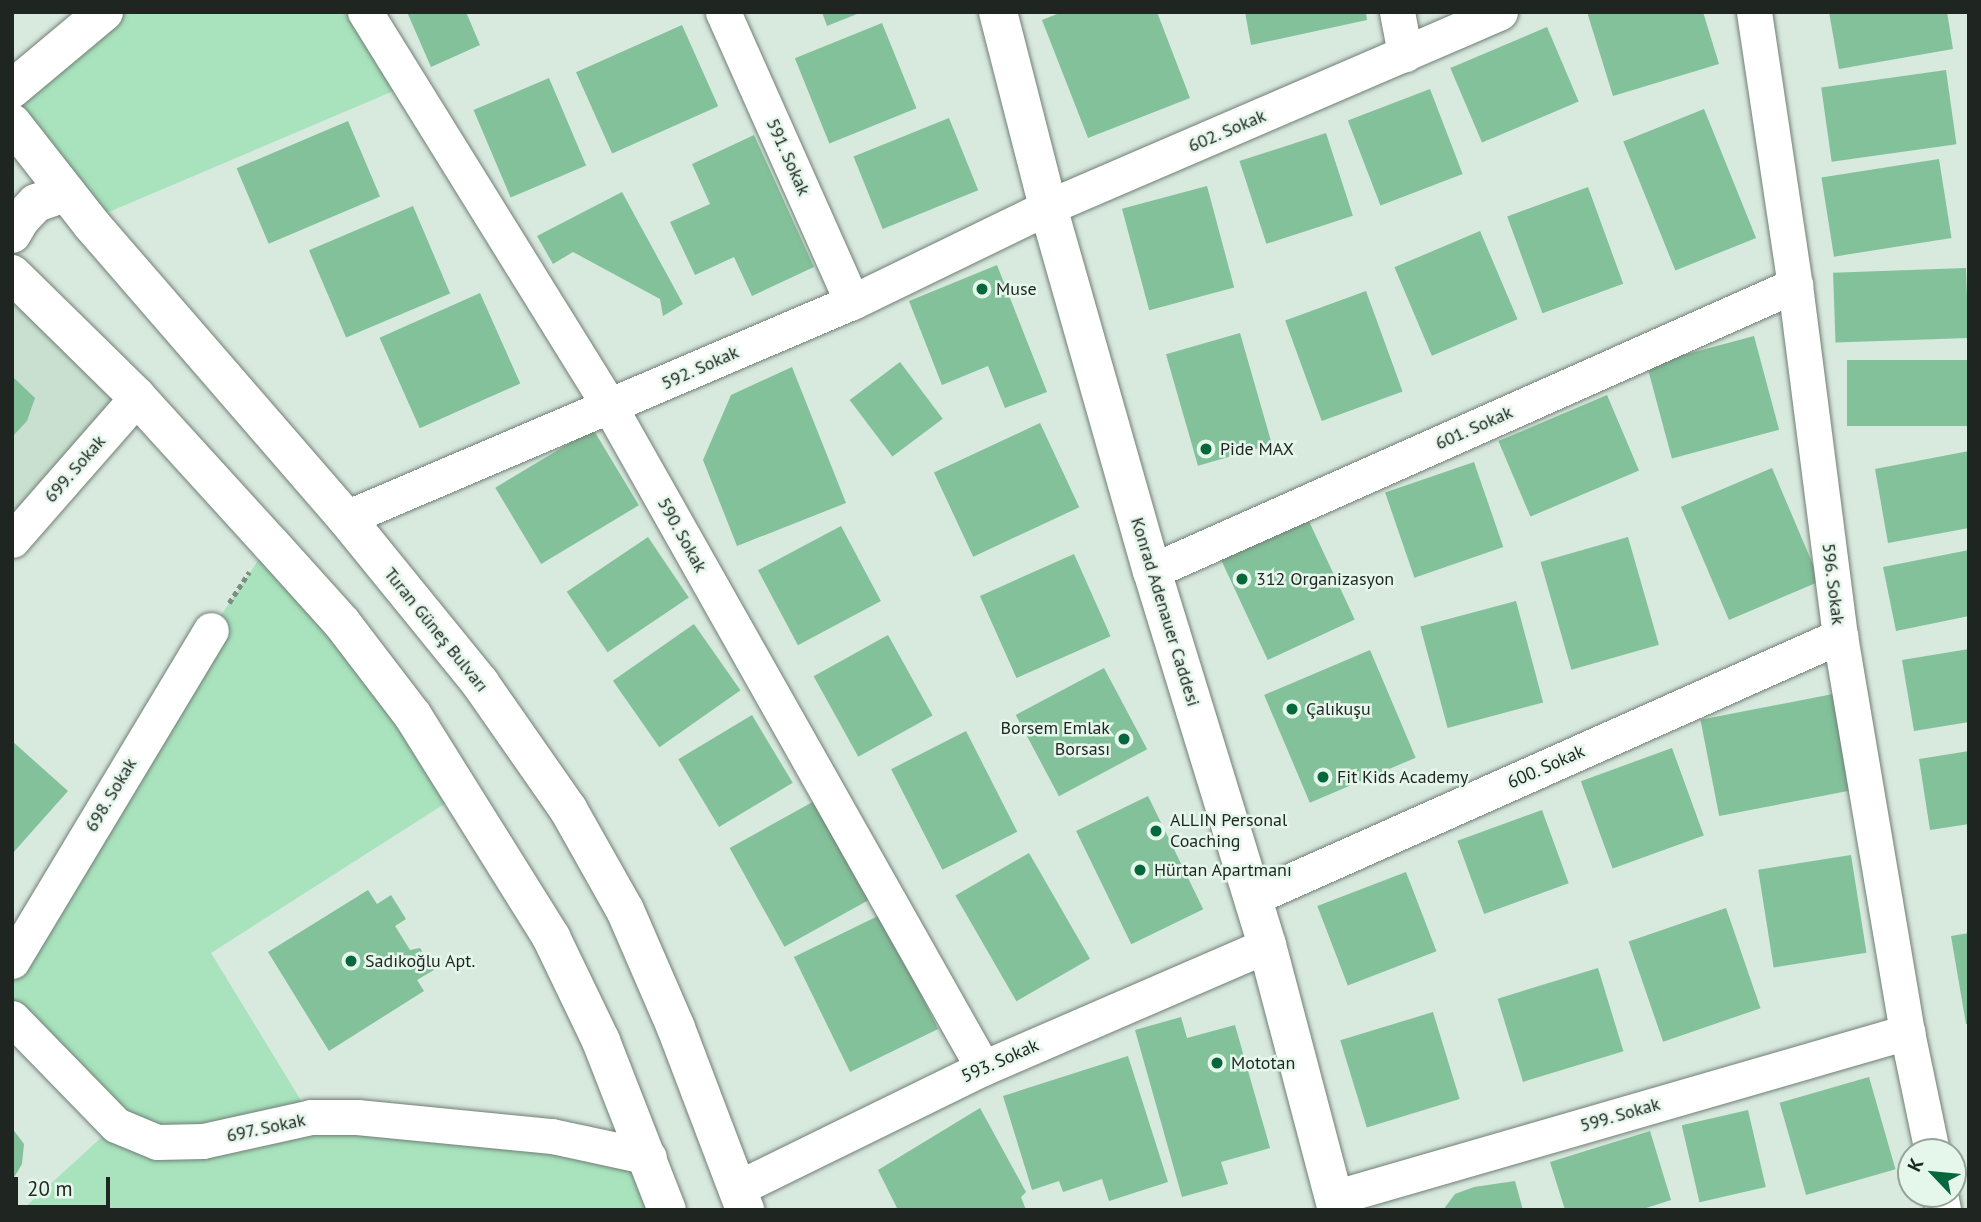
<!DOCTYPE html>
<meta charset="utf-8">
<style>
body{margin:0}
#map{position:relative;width:1981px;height:1222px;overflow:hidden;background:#d8e9de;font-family:"PT Sans",sans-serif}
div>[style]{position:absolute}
.built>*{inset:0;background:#c9e0d0}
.green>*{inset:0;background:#a8e3bd}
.building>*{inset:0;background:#83c19a;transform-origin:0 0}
.path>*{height:4.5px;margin-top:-2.25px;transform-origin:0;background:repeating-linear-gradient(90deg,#7f8b83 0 5px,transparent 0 8.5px)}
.roads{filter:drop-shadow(0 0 2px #707f75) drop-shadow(0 0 2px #707f75)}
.street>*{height:35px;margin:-17.5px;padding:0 17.5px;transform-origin:17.5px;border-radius:17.5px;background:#fff}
.secondary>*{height:38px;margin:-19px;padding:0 19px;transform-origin:19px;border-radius:19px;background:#fff}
.primary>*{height:38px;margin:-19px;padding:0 19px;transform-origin:19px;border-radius:19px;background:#fff}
.dots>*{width:19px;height:19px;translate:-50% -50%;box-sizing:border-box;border:4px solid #e5f6eb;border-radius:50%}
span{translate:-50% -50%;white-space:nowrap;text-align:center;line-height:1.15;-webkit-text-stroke:5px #e5f6eb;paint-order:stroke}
.street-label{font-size:18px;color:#1f2521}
.poi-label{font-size:18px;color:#1f2521}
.left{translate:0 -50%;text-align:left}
.right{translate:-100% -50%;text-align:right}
.frame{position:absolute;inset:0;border:14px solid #1f2521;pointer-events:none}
.north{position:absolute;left:1897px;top:1138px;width:70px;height:70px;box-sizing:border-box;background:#e5f6eb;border:2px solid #96a29a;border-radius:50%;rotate:296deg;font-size:19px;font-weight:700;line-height:28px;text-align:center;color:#1f2521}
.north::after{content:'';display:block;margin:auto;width:24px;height:32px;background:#05683d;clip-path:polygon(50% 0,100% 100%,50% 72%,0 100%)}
.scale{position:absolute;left:14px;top:1177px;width:96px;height:32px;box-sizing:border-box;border:4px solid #1f2521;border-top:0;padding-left:9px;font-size:21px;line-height:24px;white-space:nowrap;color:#1f2521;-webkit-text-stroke:5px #e5f6eb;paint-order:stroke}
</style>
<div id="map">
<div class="built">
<i style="clip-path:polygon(12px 274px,137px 397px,12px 540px)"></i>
</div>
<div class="green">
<i style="clip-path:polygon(104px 12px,365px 12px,410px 84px,97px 217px,44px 163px,12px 89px)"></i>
<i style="clip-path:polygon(270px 543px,463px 792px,211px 953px,311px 1117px,649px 1157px,667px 1210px,22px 1210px,115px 1125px,12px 1018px,12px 961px,211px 630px)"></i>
</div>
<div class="building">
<i style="clip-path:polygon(407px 12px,466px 12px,480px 45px,431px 67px)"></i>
<i style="clip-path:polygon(822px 12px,862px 12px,827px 26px)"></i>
<i style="clip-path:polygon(1062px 12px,1157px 12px,1190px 98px,1088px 138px,1042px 20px)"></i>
<i style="clip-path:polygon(1245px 12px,1366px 12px,1367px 20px,1251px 45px)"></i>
<i style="clip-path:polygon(1587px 12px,1703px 12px,1719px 64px,1613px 96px)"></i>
<i style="clip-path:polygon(1829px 12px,1947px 12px,1953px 49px,1839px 69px)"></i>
<i style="left:882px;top:23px;width:92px;height:94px;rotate:68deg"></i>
<i style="left:682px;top:25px;width:89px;height:116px;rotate:66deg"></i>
<i style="left:1547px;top:27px;width:81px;height:105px;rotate:67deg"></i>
<i style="left:1946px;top:70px;width:75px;height:126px;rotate:82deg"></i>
<i style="left:549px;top:78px;width:95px;height:82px;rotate:67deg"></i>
<i style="left:1430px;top:89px;width:91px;height:88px;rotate:69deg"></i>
<i style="left:1704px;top:109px;width:139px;height:87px;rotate:68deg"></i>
<i style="left:949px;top:118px;width:78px;height:103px;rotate:68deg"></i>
<i style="left:348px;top:121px;width:82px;height:121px;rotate:67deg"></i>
<i style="left:1326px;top:133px;width:87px;height:91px;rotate:72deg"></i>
<i style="clip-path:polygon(754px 135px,814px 267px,752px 296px,734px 257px,695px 275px,670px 222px,710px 204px,692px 164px)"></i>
<i style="left:1939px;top:159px;width:80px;height:119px;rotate:81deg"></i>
<i style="left:1207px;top:186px;width:105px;height:88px;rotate:75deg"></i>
<i style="left:1588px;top:187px;width:103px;height:86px;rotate:70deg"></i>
<i style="clip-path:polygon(622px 192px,683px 304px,663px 316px,660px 299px,573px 252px,553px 264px,537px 236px)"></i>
<i style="left:413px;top:206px;width:95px;height:113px;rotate:67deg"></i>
<i style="left:1480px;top:231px;width:96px;height:93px;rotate:67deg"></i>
<i style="clip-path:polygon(997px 265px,1047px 392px,1005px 408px,988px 366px,942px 385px,909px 301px)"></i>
<i style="left:1966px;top:268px;width:70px;height:133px;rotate:88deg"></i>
<i style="left:1366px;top:291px;width:107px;height:86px;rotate:70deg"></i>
<i style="left:480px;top:293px;width:99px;height:110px;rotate:66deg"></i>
<i style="left:1240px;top:333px;width:116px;height:77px;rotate:74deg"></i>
<i style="left:1754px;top:336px;width:97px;height:111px;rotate:75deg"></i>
<i style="left:1969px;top:360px;width:66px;height:122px;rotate:90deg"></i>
<i style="left:900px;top:362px;width:71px;height:63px;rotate:53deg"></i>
<i style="clip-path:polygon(792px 367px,846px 503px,737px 546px,703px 460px,731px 395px)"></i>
<i style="clip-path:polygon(12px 376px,35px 398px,27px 421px,12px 437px)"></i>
<i style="left:1607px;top:395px;width:82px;height:118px;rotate:67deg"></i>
<i style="left:1040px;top:423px;width:93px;height:117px;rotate:65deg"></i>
<i style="left:593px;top:429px;width:89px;height:114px;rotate:59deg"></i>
<i style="clip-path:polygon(1969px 451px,1969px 528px,1888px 543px,1875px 469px)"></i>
<i style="left:1474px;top:462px;width:90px;height:94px;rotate:71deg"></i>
<i style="left:1772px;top:468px;width:123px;height:99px;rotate:67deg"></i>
<i style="left:1307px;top:517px;width:113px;height:96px;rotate:65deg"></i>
<i style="left:841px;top:526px;width:85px;height:94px;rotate:62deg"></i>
<i style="left:648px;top:537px;width:73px;height:98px;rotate:56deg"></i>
<i style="left:1628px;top:537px;width:112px;height:91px;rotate:74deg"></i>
<i style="clip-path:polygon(1969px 550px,1969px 616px,1896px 631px,1883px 567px)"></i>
<i style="left:1074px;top:554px;width:90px;height:103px;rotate:66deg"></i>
<i style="left:1516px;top:601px;width:105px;height:99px;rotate:75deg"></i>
<i style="left:694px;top:624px;width:81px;height:99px;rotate:55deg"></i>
<i style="left:888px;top:635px;width:92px;height:85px;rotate:61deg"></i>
<i style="clip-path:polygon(1969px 649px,1969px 722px,1914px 731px,1902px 660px)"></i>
<i style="left:1370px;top:650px;width:117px;height:115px;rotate:67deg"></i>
<i style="left:1104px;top:668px;width:92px;height:100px;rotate:62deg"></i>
<i style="left:1833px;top:694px;width:98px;height:135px;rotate:79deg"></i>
<i style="left:752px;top:715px;width:79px;height:86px;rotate:59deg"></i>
<i style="left:966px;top:731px;width:113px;height:84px;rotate:63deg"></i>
<i style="clip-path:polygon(12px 741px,68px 791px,12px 854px)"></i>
<i style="left:1672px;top:748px;width:93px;height:97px;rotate:70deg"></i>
<i style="clip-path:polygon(1969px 751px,1969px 824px,1930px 830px,1919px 759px)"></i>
<i style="left:1148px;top:796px;width:126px;height:80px;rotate:64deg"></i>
<i style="left:818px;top:799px;width:113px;height:101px;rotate:61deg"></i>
<i style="left:1542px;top:810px;width:78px;height:90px;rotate:70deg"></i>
<i style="left:1029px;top:853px;width:122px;height:85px;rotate:60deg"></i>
<i style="left:1851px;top:855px;width:99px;height:94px;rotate:81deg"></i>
<i style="left:1406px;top:872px;width:85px;height:95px;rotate:69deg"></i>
<i style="clip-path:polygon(368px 890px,377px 904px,391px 895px,406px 919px,395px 926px,410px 950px,420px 948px,434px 970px,417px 980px,424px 991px,329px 1051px,268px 952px)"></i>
<i style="left:1726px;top:908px;width:106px;height:103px;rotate:71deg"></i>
<i style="left:882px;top:914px;width:128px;height:98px;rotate:64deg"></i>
<i style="clip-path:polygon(1969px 933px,1969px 1024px,1966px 1024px,1951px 936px)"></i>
<i style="left:1598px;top:968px;width:87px;height:105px;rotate:73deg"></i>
<i style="left:1433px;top:1012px;width:91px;height:97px;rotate:73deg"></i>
<i style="clip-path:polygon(1181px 1017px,1187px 1038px,1235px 1025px,1270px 1148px,1221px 1162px,1228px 1184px,1182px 1197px,1135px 1030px)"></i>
<i style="clip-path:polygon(1128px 1056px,1168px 1182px,1109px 1201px,1102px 1179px,1063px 1192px,1059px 1181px,1032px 1190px,1003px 1096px)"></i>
<i style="left:1869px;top:1077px;width:96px;height:93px;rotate:74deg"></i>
<i style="clip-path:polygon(980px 1108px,1026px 1192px,1021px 1197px,1026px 1210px,898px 1210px,878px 1170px)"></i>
<i style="left:1748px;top:1110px;width:79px;height:68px;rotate:77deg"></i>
<i style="clip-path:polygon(12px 1128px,24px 1144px,22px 1164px,12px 1181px)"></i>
<i style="clip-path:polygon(1650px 1131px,1671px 1200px,1640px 1210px,1565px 1210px,1550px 1162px)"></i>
<i style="clip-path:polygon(1515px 1181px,1523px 1210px,1443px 1210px,1455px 1194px,1474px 1187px)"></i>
</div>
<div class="path">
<i style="left:229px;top:603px;width:37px;rotate:-57deg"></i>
</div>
<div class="roads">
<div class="street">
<i style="left:365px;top:12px;width:465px;rotate:58.2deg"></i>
<i style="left:610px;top:407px;width:759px;rotate:60.56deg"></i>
<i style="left:723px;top:12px;width:317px;rotate:66deg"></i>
<i style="left:1397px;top:12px;width:43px;rotate:79.2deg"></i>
<i style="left:1754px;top:12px;width:276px;rotate:81.5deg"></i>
<i style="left:1795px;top:285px;width:354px;rotate:82.7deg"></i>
<i style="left:1840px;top:636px;width:402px;rotate:80.4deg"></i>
<i style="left:1907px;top:1032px;width:123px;rotate:78.2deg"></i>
<i style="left:346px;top:518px;width:550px;rotate:-23.12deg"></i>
<i style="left:852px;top:302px;width:218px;rotate:-25.9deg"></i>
<i style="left:1048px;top:207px;width:492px;rotate:-23.3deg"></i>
<i style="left:12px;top:540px;width:190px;rotate:-48.8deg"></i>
<i style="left:1152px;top:571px;width:704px;rotate:-23.98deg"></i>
<i style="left:1252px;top:898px;width:644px;rotate:-24.02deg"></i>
<i style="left:12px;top:961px;width:386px;rotate:-59deg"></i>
<i style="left:12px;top:1018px;width:149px;rotate:45.8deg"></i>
<i style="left:116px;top:1125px;width:44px;rotate:22.5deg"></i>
<i style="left:157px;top:1142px;width:46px;rotate:-1.2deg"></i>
<i style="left:203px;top:1141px;width:111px;rotate:-12.5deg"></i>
<i style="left:311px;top:1117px;width:46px"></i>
<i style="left:357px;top:1117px;width:196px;rotate:5.6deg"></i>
<i style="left:552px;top:1136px;width:99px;rotate:12.2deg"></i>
<i style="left:738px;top:1188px;width:273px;rotate:-26.1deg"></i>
<i style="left:983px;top:1068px;width:309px;rotate:-23.4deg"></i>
<i style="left:1940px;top:1194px;width:16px;rotate:79deg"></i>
<i style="left:1333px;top:1198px;width:598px;rotate:-16.13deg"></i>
</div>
<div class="secondary">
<i style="left:998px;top:12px;width:201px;rotate:75.6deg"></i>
<i style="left:1048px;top:207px;width:379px;rotate:74.1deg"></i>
<i style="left:1152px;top:571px;width:391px;rotate:72.9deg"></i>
<i style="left:1267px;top:945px;width:274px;rotate:75.2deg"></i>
<i style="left:12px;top:89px;width:120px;rotate:-39.9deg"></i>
</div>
<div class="primary">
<i style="left:12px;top:123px;width:130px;rotate:51.9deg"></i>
<i style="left:92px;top:225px;width:388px;rotate:49.1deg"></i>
<i style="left:346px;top:518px;width:213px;rotate:50.9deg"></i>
<i style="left:480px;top:683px;width:154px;rotate:55.1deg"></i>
<i style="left:568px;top:809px;width:116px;rotate:60.6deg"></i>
<i style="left:625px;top:910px;width:129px;rotate:66.6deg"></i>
<i style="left:676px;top:1028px;width:195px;rotate:69.2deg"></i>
<i style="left:12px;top:234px;width:16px;rotate:-60deg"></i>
<i style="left:20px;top:220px;width:23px;rotate:-47deg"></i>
<i style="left:36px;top:203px;width:31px;rotate:-19deg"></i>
<i style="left:12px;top:274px;width:175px;rotate:44.5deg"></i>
<i style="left:137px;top:397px;width:197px;rotate:47.7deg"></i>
<i style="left:270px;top:543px;width:108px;rotate:48deg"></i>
<i style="left:342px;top:623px;width:117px;rotate:52.6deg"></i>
<i style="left:413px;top:716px;width:261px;rotate:58deg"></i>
<i style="left:551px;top:937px;width:115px;rotate:64.3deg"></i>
<i style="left:601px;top:1041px;width:181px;rotate:68.7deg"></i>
</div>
</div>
<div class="dots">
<i style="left:982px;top:289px;background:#05683d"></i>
<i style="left:1206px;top:449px;background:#05683d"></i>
<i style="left:1242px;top:579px;background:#05683d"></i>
<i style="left:1292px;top:709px;background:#05683d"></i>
<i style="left:1124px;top:739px;background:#05683d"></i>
<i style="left:1323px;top:777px;background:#05683d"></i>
<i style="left:1156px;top:831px;background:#05683d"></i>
<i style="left:1140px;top:870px;background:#05683d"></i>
<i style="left:351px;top:961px;background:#05683d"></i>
<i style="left:1217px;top:1063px;background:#05683d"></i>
</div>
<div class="street-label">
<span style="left:1227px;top:131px;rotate:-23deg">602. Sokak</span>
<span style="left:788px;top:157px;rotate:66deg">591. Sokak</span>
<span style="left:700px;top:368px;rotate:-24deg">592. Sokak</span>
<span style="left:1474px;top:428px;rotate:-24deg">601. Sokak</span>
<span style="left:75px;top:469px;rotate:-49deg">699. Sokak</span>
<span style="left:682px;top:535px;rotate:61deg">590. Sokak</span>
<span style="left:1833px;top:584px;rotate:83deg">596. Sokak</span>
<span style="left:1165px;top:612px;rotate:73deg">Konrad Adenauer Caddesi</span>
<span style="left:436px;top:630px;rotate:51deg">Turan Güneş Bulvarı</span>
<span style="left:1546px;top:767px;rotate:-24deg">600. Sokak</span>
<span style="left:111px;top:795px;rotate:-59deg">698. Sokak</span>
<span style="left:1000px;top:1061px;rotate:-24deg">593. Sokak</span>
<span style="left:1620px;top:1115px;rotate:-16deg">599. Sokak</span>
<span style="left:266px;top:1128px;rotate:-12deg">697. Sokak</span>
</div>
<div class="poi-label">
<span class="left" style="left:996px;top:289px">Muse</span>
<span class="left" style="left:1220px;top:449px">Pide MAX</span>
<span class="left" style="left:1256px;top:579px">312 Organizasyon</span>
<span class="left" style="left:1306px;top:709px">Çalıkuşu</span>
<span class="right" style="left:1110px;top:739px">Borsem Emlak<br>Borsası</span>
<span class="left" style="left:1337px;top:777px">Fit Kids Academy</span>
<span class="left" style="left:1170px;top:831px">ALLIN Personal<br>Coaching</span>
<span class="left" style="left:1154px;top:870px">Hürtan Apartmanı</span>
<span class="left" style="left:365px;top:961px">Sadıkoğlu Apt.</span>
<span class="left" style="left:1231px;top:1063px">Mototan</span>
</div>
<div class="frame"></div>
<div class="north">K</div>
<div class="scale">20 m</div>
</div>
